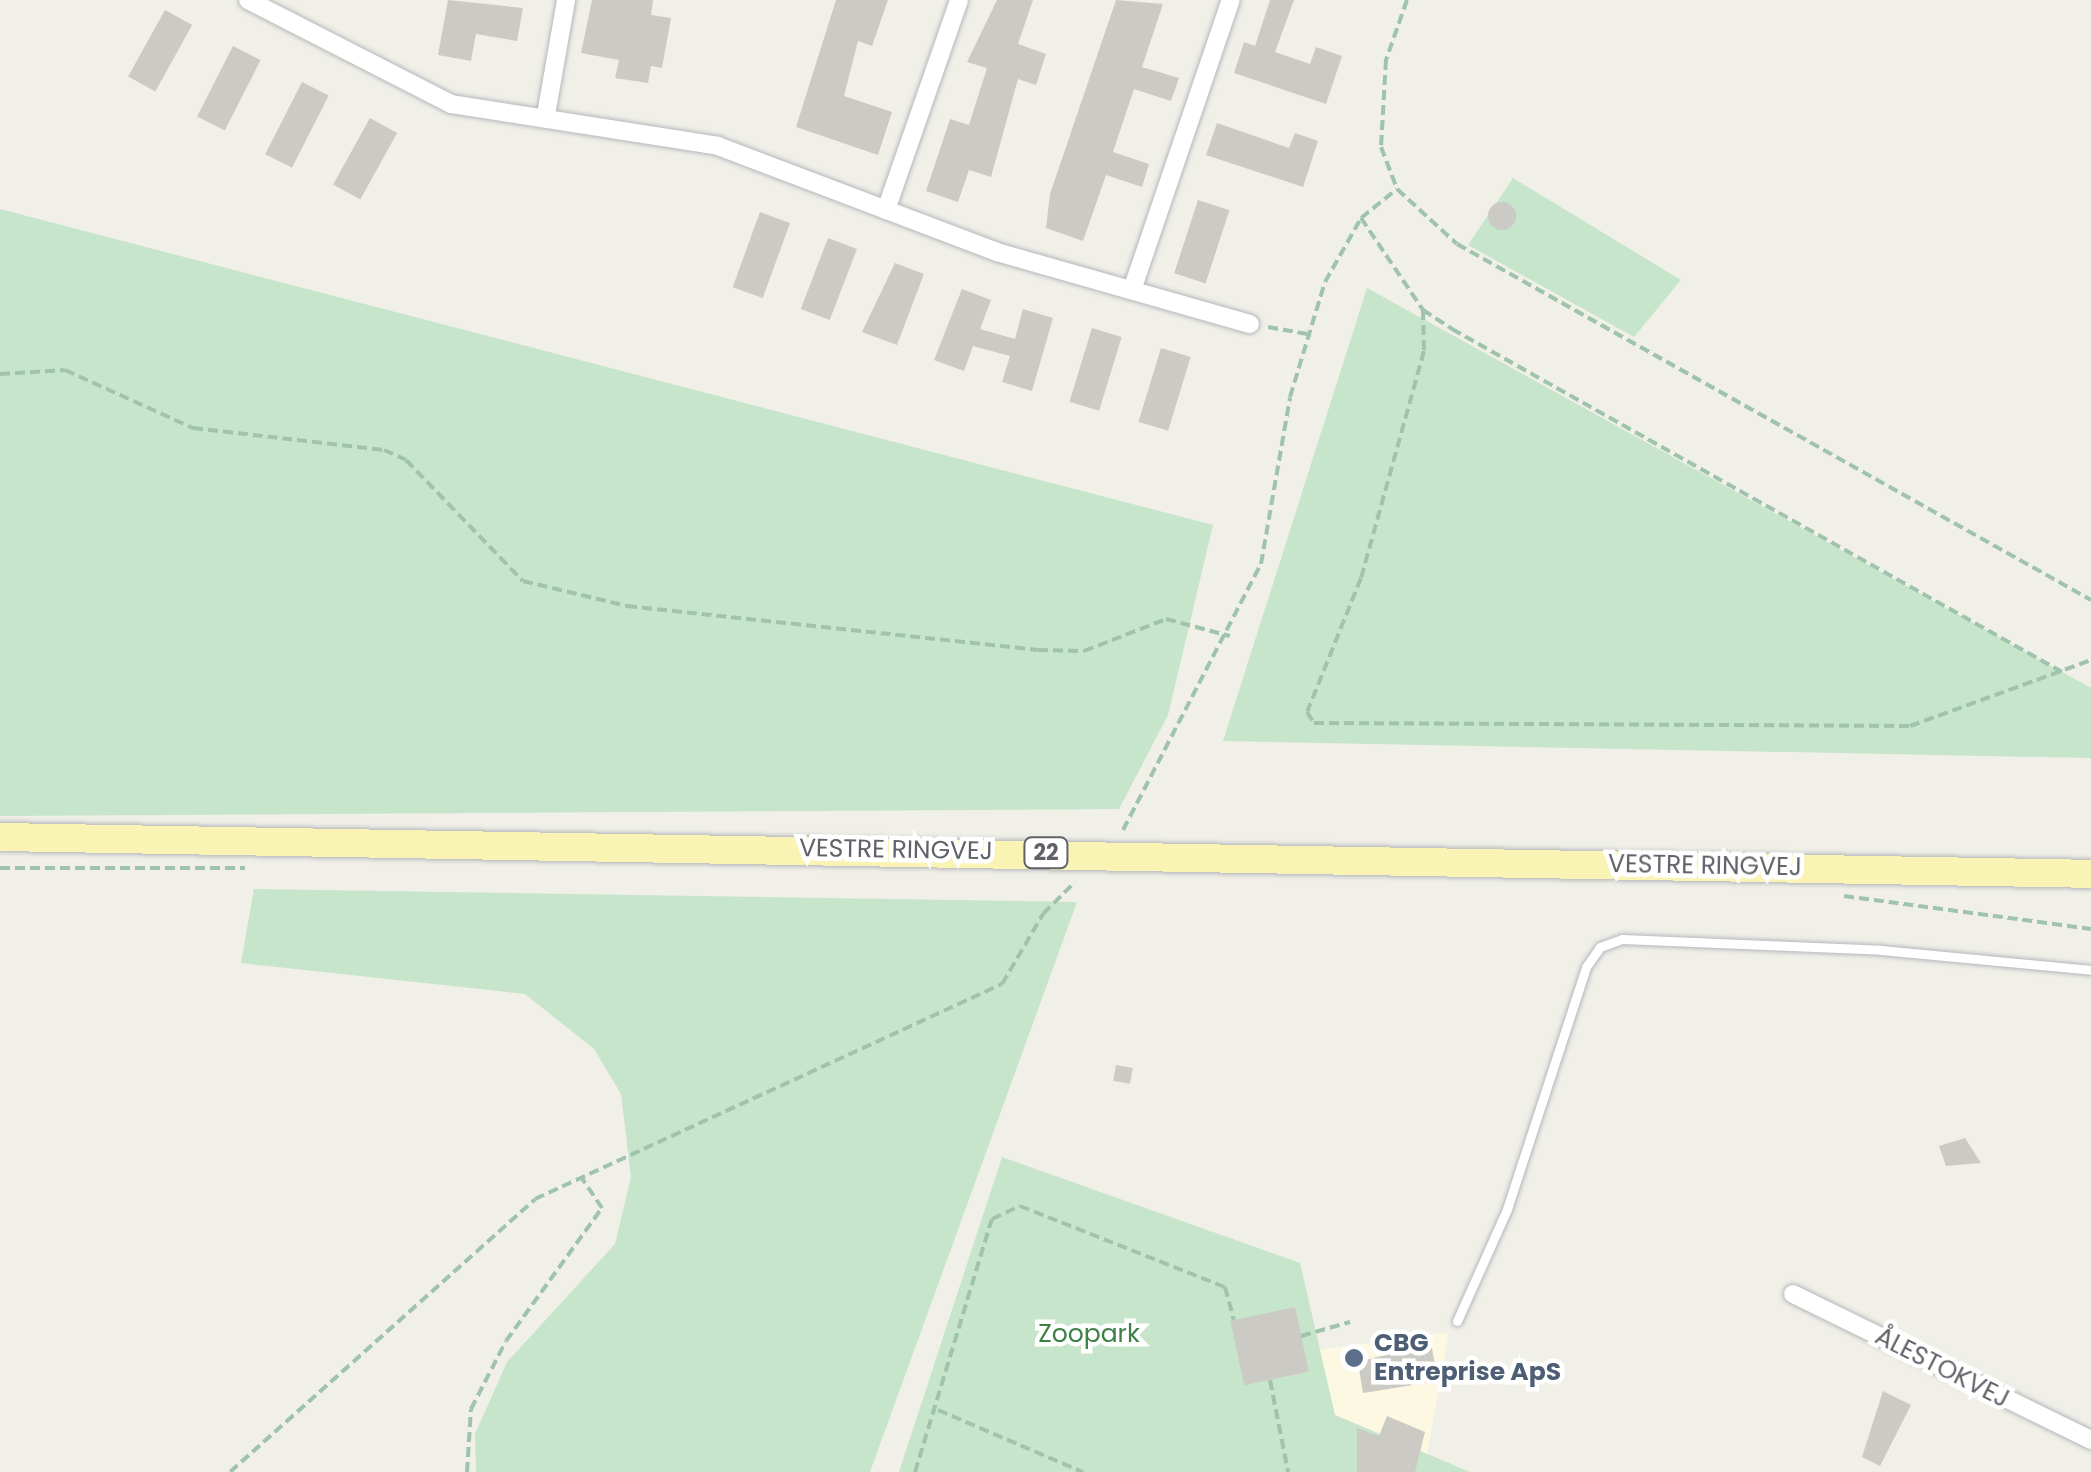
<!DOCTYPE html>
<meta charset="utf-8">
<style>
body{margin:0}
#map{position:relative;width:2091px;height:1472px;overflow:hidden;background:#f0efe8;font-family:Poppins,sans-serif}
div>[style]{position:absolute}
.commercial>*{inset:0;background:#fcf8e1}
.green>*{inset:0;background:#c7e5ca}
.building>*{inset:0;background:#cccac4;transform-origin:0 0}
.round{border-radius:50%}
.path>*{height:4px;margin-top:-2px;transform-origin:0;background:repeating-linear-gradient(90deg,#9fc3ad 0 10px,transparent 0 15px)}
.roads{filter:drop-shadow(0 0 2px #b5b7bb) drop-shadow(0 0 2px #b5b7bb)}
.service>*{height:9px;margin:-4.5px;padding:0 4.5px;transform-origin:4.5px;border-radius:4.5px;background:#fff}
.minor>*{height:18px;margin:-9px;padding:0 9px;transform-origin:9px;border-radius:9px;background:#fff}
.primary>*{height:28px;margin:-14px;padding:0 14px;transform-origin:14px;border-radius:14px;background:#f9f4b4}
.dots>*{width:28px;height:28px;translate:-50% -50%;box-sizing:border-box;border:5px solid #fff;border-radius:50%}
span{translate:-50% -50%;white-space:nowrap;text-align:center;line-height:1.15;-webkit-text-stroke:9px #fff;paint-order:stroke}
.shield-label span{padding:2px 8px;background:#fff;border:2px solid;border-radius:8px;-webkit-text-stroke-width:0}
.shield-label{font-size:22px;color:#5f6267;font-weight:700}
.street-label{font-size:25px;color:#5f6267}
.park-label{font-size:25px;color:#3c8146}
.service-label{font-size:25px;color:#4e5e75;font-weight:700}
.left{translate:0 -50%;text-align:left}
</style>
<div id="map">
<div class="commercial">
<i style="clip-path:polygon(1449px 1332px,1427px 1454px,1335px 1415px,1318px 1350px)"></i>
</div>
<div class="green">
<i style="clip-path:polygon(1513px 178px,1681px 280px,1634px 337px,1468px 245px)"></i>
<i style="clip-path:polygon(0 209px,1213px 525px,1168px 715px,1119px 809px,0 816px)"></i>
<i style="clip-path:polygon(1367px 288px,2091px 688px,2091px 758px,1223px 741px)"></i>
<i style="clip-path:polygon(254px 889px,1077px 902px,870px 1472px,476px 1472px,475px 1434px,507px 1362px,615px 1244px,631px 1177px,621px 1094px,594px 1049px,525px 994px,241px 963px)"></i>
<i style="clip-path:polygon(1002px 1157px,1300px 1263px,1335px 1415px,1470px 1472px,899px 1472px)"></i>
</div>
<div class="building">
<i style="clip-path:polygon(448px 0,523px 8px,517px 41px,476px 34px,471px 61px,438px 55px)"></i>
<i style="clip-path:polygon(592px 0,653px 0,651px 15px,671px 18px,662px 68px,651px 66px,648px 83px,615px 78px,619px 60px,581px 53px)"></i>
<i style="clip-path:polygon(836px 0,888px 0,872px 46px,858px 41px,844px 96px,892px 112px,878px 155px,796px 127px)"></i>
<i style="clip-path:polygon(997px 0,1033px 0,1018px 44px,1046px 54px,1036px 85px,1018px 79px,991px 177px,969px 170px,958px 202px,926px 191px,950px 119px,969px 125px,987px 68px,967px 62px)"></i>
<i style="clip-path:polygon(1116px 0,1163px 4px,1142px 67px,1179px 78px,1171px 101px,1134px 89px,1113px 152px,1149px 164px,1142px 187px,1106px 175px,1083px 241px,1046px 228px,1050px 194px)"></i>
<i style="clip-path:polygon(1270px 0,1294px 0,1275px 52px,1310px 64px,1316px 47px,1342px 56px,1326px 104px,1234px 73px,1244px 42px,1255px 46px)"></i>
<i style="left:165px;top:10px;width:31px;height:76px;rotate:29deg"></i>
<i style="left:233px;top:46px;width:31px;height:79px;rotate:27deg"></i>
<i style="left:302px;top:82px;width:30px;height:81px;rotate:27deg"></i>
<i style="left:370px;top:118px;width:31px;height:76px;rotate:29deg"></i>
<i style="clip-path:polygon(1217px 123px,1289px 148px,1295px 133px,1318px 141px,1303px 187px,1206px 155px)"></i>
<i style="left:1198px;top:200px;width:33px;height:77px;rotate:18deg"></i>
<i class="round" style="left:1488px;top:202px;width:28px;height:28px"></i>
<i style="left:760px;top:212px;width:32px;height:80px;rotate:20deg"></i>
<i style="left:828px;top:238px;width:31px;height:76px;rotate:21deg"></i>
<i style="clip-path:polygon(895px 263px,924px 274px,897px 345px,862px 332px)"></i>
<i style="clip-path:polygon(962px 289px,991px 300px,980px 329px,1015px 339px,1023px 309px,1053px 318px,1032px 391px,1002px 382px,1010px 356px,973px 346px,964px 371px,934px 360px)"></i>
<i style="left:1092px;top:328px;width:31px;height:77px;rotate:17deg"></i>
<i style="left:1161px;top:348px;width:31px;height:77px;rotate:17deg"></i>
<i style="left:1116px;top:1065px;width:17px;height:16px;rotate:10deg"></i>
<i style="clip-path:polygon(1965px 1138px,1981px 1163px,1946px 1166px,1939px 1146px)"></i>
<i style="left:1295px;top:1307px;width:66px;height:66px;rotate:78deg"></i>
<i style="clip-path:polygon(1431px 1343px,1438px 1381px,1363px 1393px,1358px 1362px)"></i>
<i style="clip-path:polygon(1883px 1391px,1911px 1405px,1880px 1466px,1862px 1457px)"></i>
<i style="clip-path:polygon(1387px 1416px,1425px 1432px,1415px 1472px,1357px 1472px,1357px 1428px,1379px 1436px)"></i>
</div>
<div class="path">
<i style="left:1407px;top:0;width:64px;rotate:109.3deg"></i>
<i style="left:1386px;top:60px;width:87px;rotate:93.3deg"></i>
<i style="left:1381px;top:147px;width:45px;rotate:69.1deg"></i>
<i style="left:1397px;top:189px;width:81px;rotate:42.5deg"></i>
<i style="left:1457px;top:244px;width:727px;rotate:29.31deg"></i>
<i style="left:1361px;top:218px;width:111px;rotate:56deg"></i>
<i style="left:1423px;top:310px;width:35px;rotate:33deg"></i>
<i style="left:1452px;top:329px;width:700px;rotate:29.35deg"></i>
<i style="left:1423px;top:310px;width:41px;rotate:88.6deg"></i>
<i style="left:1424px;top:351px;width:236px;rotate:105.5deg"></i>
<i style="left:1361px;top:578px;width:144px;rotate:111.9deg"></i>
<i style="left:1307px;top:712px;width:13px;rotate:58deg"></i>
<i style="left:1314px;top:723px;width:596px;rotate:0.29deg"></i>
<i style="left:1910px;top:726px;width:193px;rotate:-20deg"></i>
<i style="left:1268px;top:327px;width:40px;rotate:10deg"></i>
<i style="left:0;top:374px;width:65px;rotate:-3.5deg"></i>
<i style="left:65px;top:370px;width:141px;rotate:24.4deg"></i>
<i style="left:193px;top:428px;width:192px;rotate:6.6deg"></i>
<i style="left:384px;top:450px;width:24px;rotate:24deg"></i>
<i style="left:406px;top:460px;width:168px;rotate:46deg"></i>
<i style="left:523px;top:581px;width:107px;rotate:13.5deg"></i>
<i style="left:627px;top:606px;width:413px;rotate:6.1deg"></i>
<i style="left:1038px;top:650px;width:46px;rotate:1.2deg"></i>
<i style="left:1084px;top:651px;width:88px;rotate:-21.3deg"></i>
<i style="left:1166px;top:619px;width:66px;rotate:14.9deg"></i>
<i style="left:1123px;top:830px;width:300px;rotate:-62.6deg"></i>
<i style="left:1261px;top:564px;width:169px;rotate:-80.1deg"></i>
<i style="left:1290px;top:397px;width:120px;rotate:-73.1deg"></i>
<i style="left:1325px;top:282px;width:73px;rotate:-60.6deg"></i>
<i style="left:1361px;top:218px;width:46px;rotate:-38.9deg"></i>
<i style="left:0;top:868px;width:245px"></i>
<i style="left:1844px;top:896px;width:249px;rotate:7.6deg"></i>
<i style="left:1301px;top:1336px;width:51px;rotate:-15.9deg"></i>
<i style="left:1270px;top:1380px;width:94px;rotate:78.9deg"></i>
<i style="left:938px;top:1410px;width:158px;rotate:23.2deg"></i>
<i style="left:230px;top:1472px;width:409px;rotate:-41.8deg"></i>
<i style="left:535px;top:1199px;width:514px;rotate:-24.72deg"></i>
<i style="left:1002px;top:984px;width:81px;rotate:-59.6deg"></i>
<i style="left:1043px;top:914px;width:45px;rotate:-45deg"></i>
<i style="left:467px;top:1472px;width:63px;rotate:-86.4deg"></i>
<i style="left:471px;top:1409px;width:76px;rotate:-62.8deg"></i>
<i style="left:506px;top:1341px;width:164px;rotate:-54.2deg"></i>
<i style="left:602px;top:1208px;width:37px;rotate:-124deg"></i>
<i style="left:915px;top:1472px;width:264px;rotate:-73.1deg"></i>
<i style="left:992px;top:1219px;width:31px;rotate:-25deg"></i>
<i style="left:1020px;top:1206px;width:220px;rotate:21.6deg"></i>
<i style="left:1225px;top:1287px;width:34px;rotate:75deg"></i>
</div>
<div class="roads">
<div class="service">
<i style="left:1457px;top:1321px;width:123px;rotate:-65.9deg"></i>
<i style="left:1507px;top:1209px;width:255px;rotate:-71.9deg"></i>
<i style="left:1586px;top:967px;width:24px;rotate:-55deg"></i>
<i style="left:1600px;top:947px;width:23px;rotate:-20deg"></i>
<i style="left:1622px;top:939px;width:259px;rotate:2.4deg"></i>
<i style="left:1881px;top:950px;width:211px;rotate:5.4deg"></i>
</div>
<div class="minor">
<i style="left:248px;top:0;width:228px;rotate:27.1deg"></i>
<i style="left:451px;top:104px;width:270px;rotate:8.9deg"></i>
<i style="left:718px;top:146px;width:298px;rotate:20.8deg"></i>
<i style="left:997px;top:252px;width:263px;rotate:15.9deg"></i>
<i style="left:546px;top:115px;width:117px;rotate:-80.1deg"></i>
<i style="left:886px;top:210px;width:222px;rotate:-70.8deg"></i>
<i style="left:1132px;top:290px;width:306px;rotate:-71.2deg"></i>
<i style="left:1793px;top:1294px;width:332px;rotate:26.1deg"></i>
</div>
<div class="primary">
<i style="left:0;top:837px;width:2091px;rotate:1.01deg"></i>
</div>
</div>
<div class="dots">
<i style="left:1354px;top:1358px;background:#5c6f8a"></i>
</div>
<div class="shield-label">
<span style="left:1046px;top:853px">22</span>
</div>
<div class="street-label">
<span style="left:896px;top:850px;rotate:1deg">VESTRE RINGVEJ</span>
<span style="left:1705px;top:866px;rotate:1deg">VESTRE RINGVEJ</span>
<span style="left:1942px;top:1368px;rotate:27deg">ÅLESTOKVEJ</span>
</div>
<div class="park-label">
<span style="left:1089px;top:1334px">Zoopark</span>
</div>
<div class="service-label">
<span class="left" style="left:1374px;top:1358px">CBG<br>Entreprise ApS</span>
</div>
</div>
